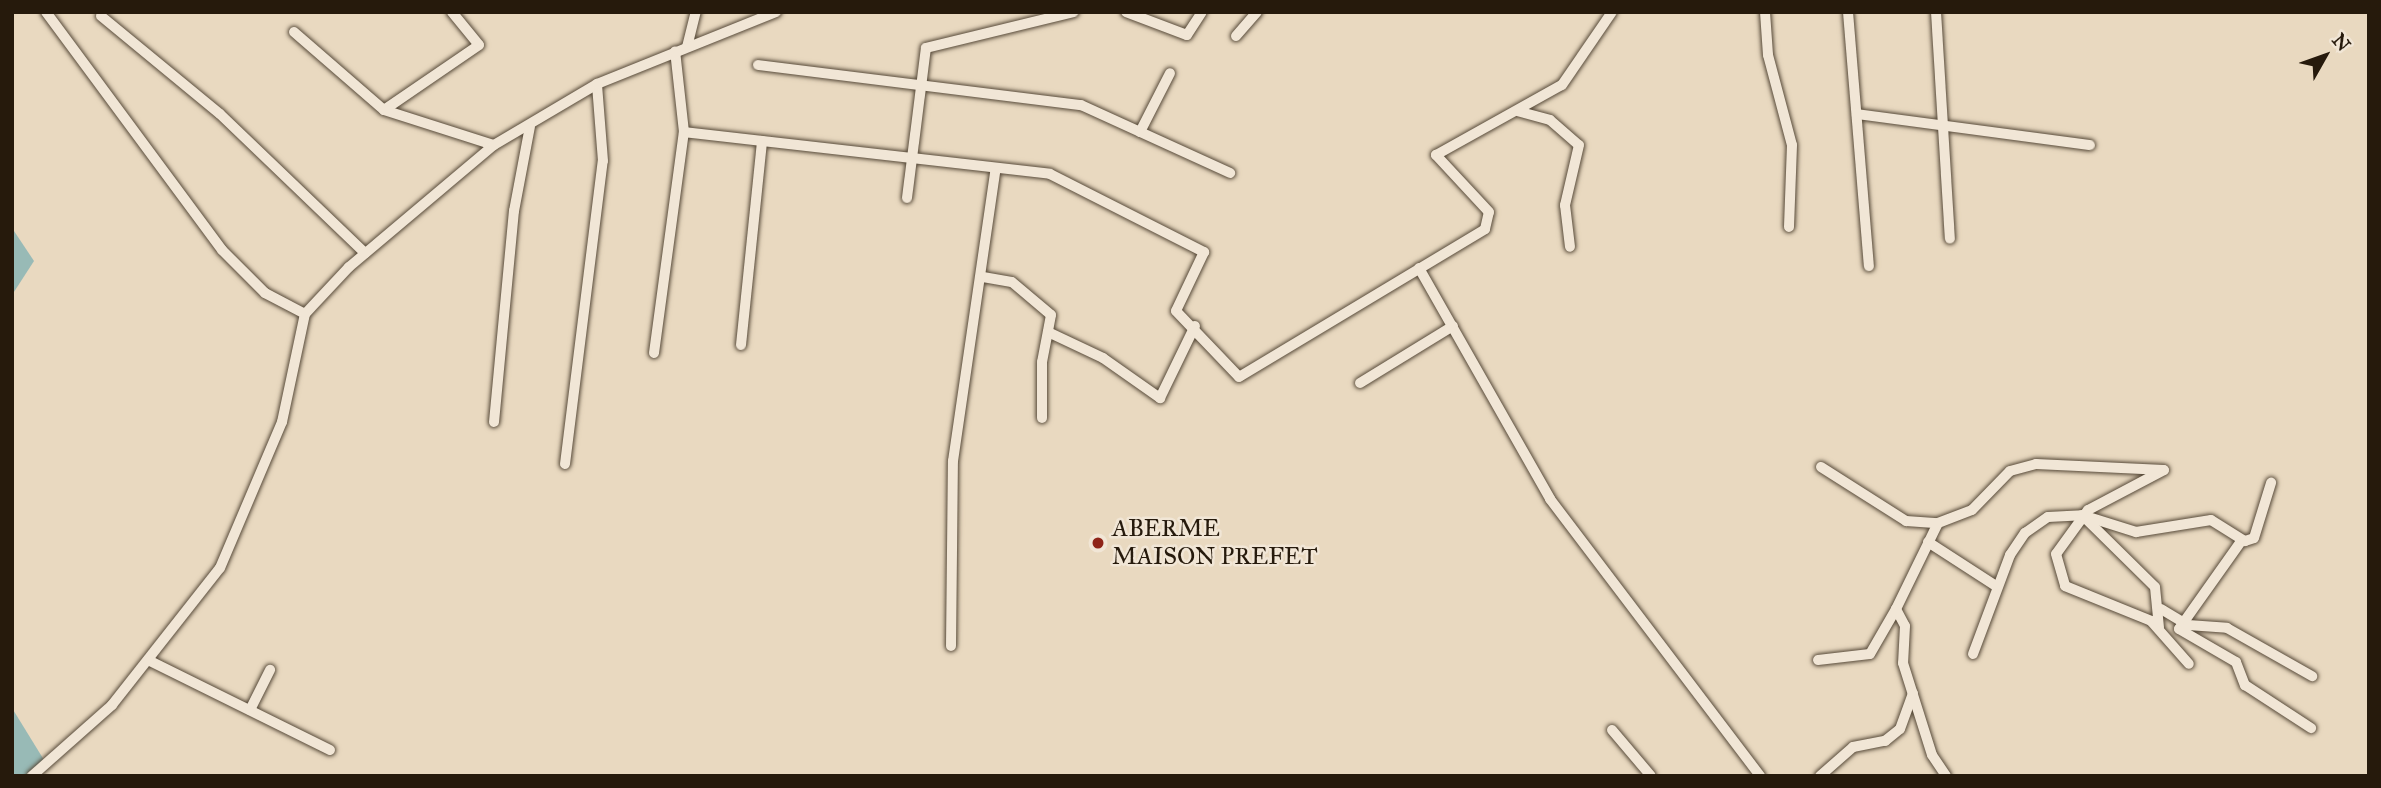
<!DOCTYPE html>
<style>
body{margin:0}
#map{position:relative;width:2381px;height:788px;overflow:hidden;background:#e9d9c0;font-family:"IM FELL Great Primer",serif}
div>[style]{position:absolute}
.water>*{inset:0;background:#98bab6}
.roads{filter:drop-shadow(0 0 2px #574a39) drop-shadow(0 0 2px #574a39)}
.minor>*{height:10px;margin:-5px;padding:0 5px;transform-origin:5px;border-radius:5px;background:#f1e6d6}
.dots>*{width:19px;height:19px;translate:-50% -50%;box-sizing:border-box;border:4px solid #f1e6d6;border-radius:50%}
span{translate:-50% -50%;white-space:nowrap;text-align:center;line-height:1.15;-webkit-text-stroke:5px #f1e6d6;paint-order:stroke}
.poi-label{font-size:24px;color:#261a0c}
.left{translate:0 -50%;text-align:left}
.frame{position:absolute;inset:0;border:14px solid #261a0c;pointer-events:none}
.north{position:absolute;left:2290px;top:21px;width:70px;height:70px;-webkit-text-stroke:5px #f1e6d6;paint-order:stroke;rotate:50deg;font-size:19px;font-weight:700;line-height:28px;text-align:center;color:#261a0c}
.north::after{content:'';display:block;margin:auto;width:24px;height:32px;background:#261a0c;clip-path:polygon(50% 0,100% 100%,50% 72%,0 100%)}
</style>
<div id="map">
<div class="water">
<i style="clip-path:polygon(12px 228px,34px 261px,12px 295px)"></i>
<i style="clip-path:polygon(12px 708px,44px 760px,24px 776px,12px 776px)"></i>
</div>
<div class="roads">
<div class="minor">
<i style="left:46px;top:12px;width:296px;rotate:53.5deg"></i>
<i style="left:222px;top:250px;width:61px;rotate:45deg"></i>
<i style="left:265px;top:293px;width:45px;rotate:27.7deg"></i>
<i style="left:1126px;top:12px;width:65px;rotate:20.7deg"></i>
<i style="left:1187px;top:35px;width:27px;rotate:-57deg"></i>
<i style="left:1765px;top:12px;width:43px;rotate:86deg"></i>
<i style="left:1768px;top:55px;width:93px;rotate:75.1deg"></i>
<i style="left:1792px;top:145px;width:82px;rotate:92.1deg"></i>
<i style="left:1848px;top:12px;width:255px;rotate:85.3deg"></i>
<i style="left:1936px;top:12px;width:227px;rotate:86.5deg"></i>
<i style="left:101px;top:16px;width:154px;rotate:39.5deg"></i>
<i style="left:220px;top:114px;width:201px;rotate:43.8deg"></i>
<i style="left:294px;top:32px;width:119px;rotate:40.9deg"></i>
<i style="left:384px;top:110px;width:115px;rotate:17.7deg"></i>
<i style="left:1236px;top:36px;width:32px;rotate:-49deg"></i>
<i style="left:687px;top:47px;width:36px;rotate:-76deg"></i>
<i style="left:758px;top:65px;width:325px;rotate:7.1deg"></i>
<i style="left:1081px;top:105px;width:164px;rotate:24.5deg"></i>
<i style="left:384px;top:110px;width:115px;rotate:-34.4deg"></i>
<i style="left:479px;top:45px;width:43px;rotate:-129.3deg"></i>
<i style="left:1517px;top:111px;width:34px;rotate:15deg"></i>
<i style="left:1550px;top:120px;width:38px;rotate:41deg"></i>
<i style="left:1579px;top:145px;width:62px;rotate:103.1deg"></i>
<i style="left:1565px;top:205px;width:42px;rotate:83.2deg"></i>
<i style="left:1857px;top:114px;width:235px;rotate:7.6deg"></i>
<i style="left:684px;top:132px;width:368px;rotate:6.5deg"></i>
<i style="left:1050px;top:174px;width:173px;rotate:26.9deg"></i>
<i style="left:1204px;top:252px;width:65px;rotate:115.4deg"></i>
<i style="left:1176px;top:311px;width:91px;rotate:46.3deg"></i>
<i style="left:1239px;top:377px;width:287px;rotate:-31deg"></i>
<i style="left:1485px;top:229px;width:17px;rotate:-77deg"></i>
<i style="left:1489px;top:212px;width:78px;rotate:-132.9deg"></i>
<i style="left:1436px;top:155px;width:144px;rotate:-29.1deg"></i>
<i style="left:1562px;top:85px;width:88px;rotate:-55.6deg"></i>
<i style="left:1140px;top:132px;width:66px;rotate:-63deg"></i>
<i style="left:907px;top:198px;width:151px;rotate:-82.8deg"></i>
<i style="left:926px;top:48px;width:152px;rotate:-13.7deg"></i>
<i style="left:1419px;top:268px;width:266px;rotate:60.4deg"></i>
<i style="left:1550px;top:499px;width:348px;rotate:52.8deg"></i>
<i style="left:983px;top:277px;width:29px;rotate:10deg"></i>
<i style="left:1012px;top:282px;width:51px;rotate:40.2deg"></i>
<i style="left:1051px;top:315px;width:48px;rotate:100.8deg"></i>
<i style="left:1042px;top:362px;width:56px;rotate:90deg"></i>
<i style="left:1048px;top:332px;width:61px;rotate:25.3deg"></i>
<i style="left:1103px;top:358px;width:70px;rotate:35.1deg"></i>
<i style="left:1160px;top:398px;width:80px;rotate:-64.1deg"></i>
<i style="left:741px;top:345px;width:205px;rotate:-84.1deg"></i>
<i style="left:654px;top:353px;width:223px;rotate:-82.3deg"></i>
<i style="left:684px;top:132px;width:81px;rotate:-96.3deg"></i>
<i style="left:1360px;top:383px;width:109px;rotate:-31.5deg"></i>
<i style="left:494px;top:422px;width:212px;rotate:-84.6deg"></i>
<i style="left:514px;top:211px;width:86px;rotate:-79.3deg"></i>
<i style="left:565px;top:464px;width:305px;rotate:-82.9deg"></i>
<i style="left:603px;top:161px;width:77px;rotate:-94.5deg"></i>
<i style="left:1821px;top:467px;width:101px;rotate:32.4deg"></i>
<i style="left:1906px;top:521px;width:32px;rotate:4deg"></i>
<i style="left:1938px;top:523px;width:36px;rotate:-21deg"></i>
<i style="left:1972px;top:510px;width:54px;rotate:-45.7deg"></i>
<i style="left:2010px;top:471px;width:27px;rotate:-15deg"></i>
<i style="left:2036px;top:464px;width:128px;rotate:2.7deg"></i>
<i style="left:2164px;top:470px;width:86px;rotate:152.2deg"></i>
<i style="left:2088px;top:510px;width:54px;rotate:126deg"></i>
<i style="left:2056px;top:554px;width:33px;rotate:74deg"></i>
<i style="left:2065px;top:586px;width:93px;rotate:22.1deg"></i>
<i style="left:2151px;top:621px;width:57px;rotate:48.5deg"></i>
<i style="left:2085px;top:518px;width:98px;rotate:44.6deg"></i>
<i style="left:2155px;top:587px;width:41px;rotate:84.4deg"></i>
<i style="left:1938px;top:523px;width:96px;rotate:116deg"></i>
<i style="left:1896px;top:609px;width:19px;rotate:62deg"></i>
<i style="left:1905px;top:626px;width:37px;rotate:93deg"></i>
<i style="left:1903px;top:663px;width:96px;rotate:72.5deg"></i>
<i style="left:1932px;top:755px;width:25px;rotate:56deg"></i>
<i style="left:2242px;top:540px;width:109px;rotate:125.3deg"></i>
<i style="left:2179px;top:629px;width:66px;rotate:30.1deg"></i>
<i style="left:2236px;top:662px;width:25px;rotate:69deg"></i>
<i style="left:2245px;top:685px;width:79px;rotate:33.1deg"></i>
<i style="left:1928px;top:542px;width:81px;rotate:32.9deg"></i>
<i style="left:2161px;top:609px;width:31px;rotate:31deg"></i>
<i style="left:2188px;top:625px;width:39px;rotate:4deg"></i>
<i style="left:2227px;top:628px;width:98px;rotate:29.5deg"></i>
<i style="left:951px;top:646px;width:185px;rotate:-89.4deg"></i>
<i style="left:953px;top:461px;width:296px;rotate:-81.7deg"></i>
<i style="left:1973px;top:654px;width:106px;rotate:-69.5deg"></i>
<i style="left:2010px;top:555px;width:27px;rotate:-56deg"></i>
<i style="left:2025px;top:533px;width:28px;rotate:-35deg"></i>
<i style="left:2048px;top:517px;width:34px;rotate:-3deg"></i>
<i style="left:2082px;top:515px;width:57px;rotate:17.5deg"></i>
<i style="left:2136px;top:532px;width:76px;rotate:-9.1deg"></i>
<i style="left:2211px;top:520px;width:40px;rotate:32deg"></i>
<i style="left:2245px;top:541px;width:9px;rotate:-18deg"></i>
<i style="left:2254px;top:538px;width:58px;rotate:-72.8deg"></i>
<i style="left:148px;top:660px;width:203px;rotate:26.3deg"></i>
<i style="left:1818px;top:660px;width:52px;rotate:-6.6deg"></i>
<i style="left:1870px;top:654px;width:52px;rotate:-60deg"></i>
<i style="left:250px;top:710px;width:45px;rotate:-63.4deg"></i>
<i style="left:1612px;top:730px;width:60px;rotate:49.7deg"></i>
<i style="left:32px;top:776px;width:107px;rotate:-41.6deg"></i>
<i style="left:112px;top:705px;width:174px;rotate:-51.8deg"></i>
<i style="left:220px;top:568px;width:159px;rotate:-67deg"></i>
<i style="left:282px;top:422px;width:110px;rotate:-78deg"></i>
<i style="left:305px;top:314px;width:64px;rotate:-46.9deg"></i>
<i style="left:349px;top:267px;width:189px;rotate:-40.1deg"></i>
<i style="left:494px;top:145px;width:120px;rotate:-30.6deg"></i>
<i style="left:597px;top:84px;width:193px;rotate:-21.9deg"></i>
<i style="left:1820px;top:776px;width:44px;rotate:-41.3deg"></i>
<i style="left:1853px;top:747px;width:33px;rotate:-11deg"></i>
<i style="left:1885px;top:741px;width:19px;rotate:-39deg"></i>
<i style="left:1900px;top:729px;width:38px;rotate:-70deg"></i>
</div>
</div>
<div class="dots">
<i style="left:1098px;top:543px;background:#8f2418"></i>
</div>
<div class="poi-label">
<span class="left" style="left:1112px;top:543px">ABERME<br>MAISON PREFET</span>
</div>
<div class="frame"></div>
<div class="north">N</div>
</div>
